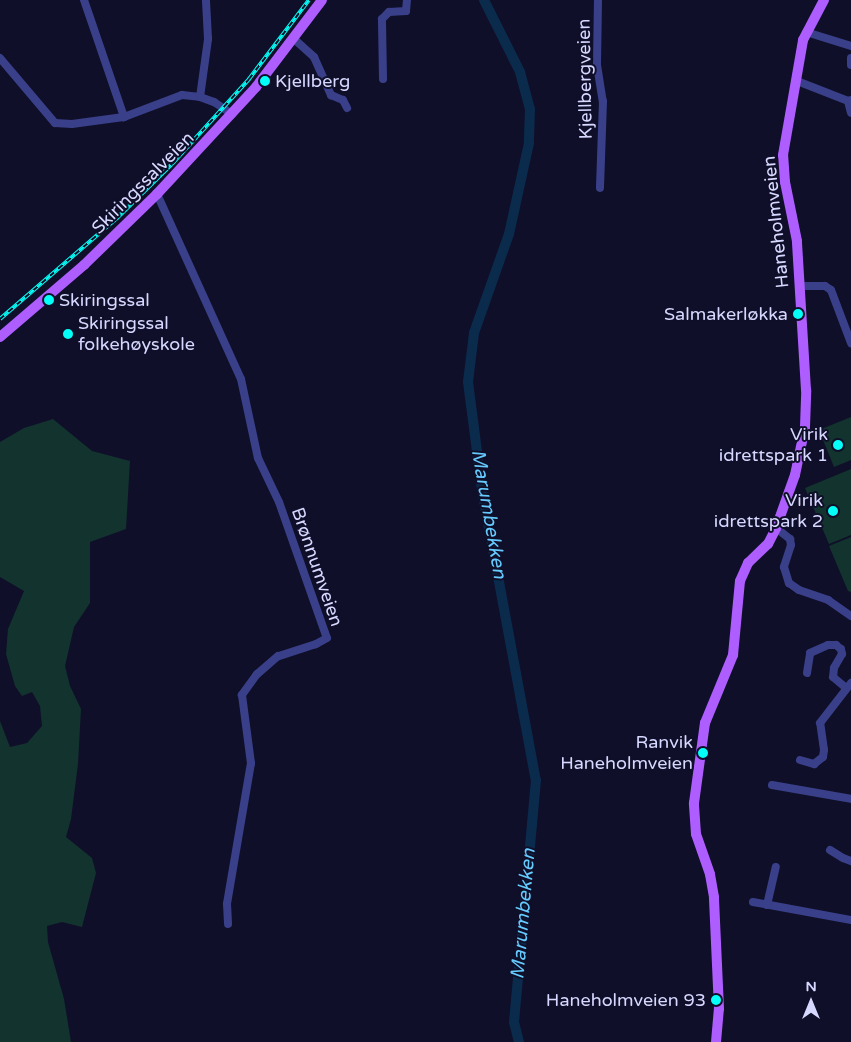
<!DOCTYPE html>
<meta charset="utf-8">
<style>
body{margin:0}
#map{position:relative;width:851px;height:1042px;overflow:hidden;background:#100f29;font-family:"Varela Round",sans-serif}
div>[style]{position:absolute}
.green>*{inset:0;background:#12332e}
.river>*{height:10px;margin:-5px;padding:0 5px;transform-origin:5px;border-radius:5px;background:#0b2b4d}
.minor>*{height:8px;margin:-4px;padding:0 4px;transform-origin:4px;border-radius:4px;background:#394089}
.major>*{height:10px;margin:-5px;padding:0 5px;transform-origin:5px;border-radius:5px;background:#ae5eff}
.rail>*{height:4px;margin-top:-2px;transform-origin:0;background:repeating-linear-gradient(90deg,#100f29 0 5.5px,#03fff8 0 11px);box-sizing:border-box;border-block:1px solid #03fff8}
.dots>*{width:14px;height:14px;translate:-50% -50%;box-sizing:border-box;border:2px solid #100f29;border-radius:50%}
span{translate:-50% -50%;white-space:nowrap;text-align:center;line-height:1.15;-webkit-text-stroke:4px #100f29;paint-order:stroke}
.street-label{font-size:18px;color:#d7d8ff}
.poi-label{font-size:18px;color:#d7d8ff}
.left{translate:0 -50%;text-align:left}
.right{translate:-100% -50%;text-align:right}
.water-label{font-size:19px;color:#65cbff;font-style:italic}
.north{position:absolute;left:786px;top:977px;width:50px;height:50px;-webkit-text-stroke:4px #100f29;paint-order:stroke;rotate:0deg;font-size:14px;font-weight:700;line-height:20px;text-align:center;color:#d7d8ff}
.north::after{content:'';display:block;margin:auto;width:18px;height:22px;background:#d7d8ff;clip-path:polygon(50% 0,100% 100%,50% 72%,0 100%)}
</style>
<div id="map">
<div class="green">
<i style="clip-path:polygon(851px 417px,851px 460px,834px 467px,819px 430px)"></i>
<i style="clip-path:polygon(53px 419px,92px 451px,130px 461px,126px 529px,90px 542px,90px 603px,74px 627px,65px 666px,70px 686px,81px 709px,78px 764px,71px 819px,66px 837px,92px 858px,96px 873px,82px 927px,62px 922px,47px 926px,48px 942px,64px 999px,71px 1042px,0 1042px,0 721px,10px 747px,27px 743px,42px 726px,40px 706px,32px 692px,22px 696px,15px 686px,6px 654px,8px 629px,24px 591px,0 577px,0 442px,24px 428px)"></i>
<i style="clip-path:polygon(851px 469px,851px 535px,829px 544px,805px 488px)"></i>
<i style="clip-path:polygon(851px 537px,851px 592px,848px 591px,829px 546px)"></i>
</div>
<div class="river">
<i style="left:484px;top:0;width:80px;rotate:63.4deg"></i>
<i style="left:520px;top:72px;width:38px;rotate:75deg"></i>
<i style="left:530px;top:109px;width:34px;rotate:92deg"></i>
<i style="left:529px;top:143px;width:93px;rotate:102.4deg"></i>
<i style="left:509px;top:234px;width:105px;rotate:109.5deg"></i>
<i style="left:474px;top:333px;width:49px;rotate:97deg"></i>
<i style="left:468px;top:382px;width:109px;rotate:82.6deg"></i>
<i style="left:482px;top:490px;width:295px;rotate:79.5deg"></i>
<i style="left:536px;top:780px;width:243px;rotate:95.2deg"></i>
<i style="left:514px;top:1022px;width:21px;rotate:76deg"></i>
</div>
<div class="minor">
<i style="left:84px;top:0;width:124px;rotate:71.1deg"></i>
<i style="left:598px;top:0;width:65px;rotate:90.9deg"></i>
<i style="left:597px;top:65px;width:36px;rotate:81deg"></i>
<i style="left:603px;top:101px;width:87px;rotate:92deg"></i>
<i style="left:806px;top:32px;width:47px;rotate:17.3deg"></i>
<i style="left:294px;top:39px;width:27px;rotate:42deg"></i>
<i style="left:314px;top:57px;width:42px;rotate:65.9deg"></i>
<i style="left:331px;top:95px;width:13px;rotate:23deg"></i>
<i style="left:343px;top:100px;width:9px;rotate:63deg"></i>
<i style="left:0;top:58px;width:85px;rotate:49.8deg"></i>
<i style="left:55px;top:123px;width:17px;rotate:3deg"></i>
<i style="left:72px;top:124px;width:52px;rotate:-7.7deg"></i>
<i style="left:124px;top:117px;width:62px;rotate:-20.8deg"></i>
<i style="left:182px;top:95px;width:18px;rotate:6deg"></i>
<i style="left:200px;top:97px;width:15px;rotate:20deg"></i>
<i style="left:214px;top:102px;width:22px;rotate:34deg"></i>
<i style="left:851px;top:58px;width:7px;rotate:90deg"></i>
<i style="left:383px;top:79px;width:60px;rotate:-91deg"></i>
<i style="left:382px;top:19px;width:10px;rotate:-45deg"></i>
<i style="left:389px;top:12px;width:17px;rotate:-3deg"></i>
<i style="left:406px;top:11px;width:11px;rotate:-85deg"></i>
<i style="left:797px;top:81px;width:55px;rotate:21.4deg"></i>
<i style="left:200px;top:97px;width:59px;rotate:-82.1deg"></i>
<i style="left:208px;top:39px;width:39px;rotate:-93deg"></i>
<i style="left:851px;top:100px;width:3px;rotate:162deg"></i>
<i style="left:848px;top:101px;width:12px;rotate:76deg"></i>
<i style="left:157px;top:194px;width:203px;rotate:65.6deg"></i>
<i style="left:241px;top:379px;width:81px;rotate:77.9deg"></i>
<i style="left:258px;top:458px;width:49px;rotate:64.5deg"></i>
<i style="left:279px;top:502px;width:144px;rotate:70.6deg"></i>
<i style="left:327px;top:638px;width:13px;rotate:151deg"></i>
<i style="left:316px;top:644px;width:40px;rotate:162deg"></i>
<i style="left:278px;top:656px;width:28px;rotate:139deg"></i>
<i style="left:257px;top:674px;width:26px;rotate:126deg"></i>
<i style="left:242px;top:695px;width:69px;rotate:82.5deg"></i>
<i style="left:251px;top:763px;width:143px;rotate:99.7deg"></i>
<i style="left:227px;top:904px;width:20px;rotate:87deg"></i>
<i style="left:800px;top:286px;width:25px"></i>
<i style="left:825px;top:286px;width:7px;rotate:34deg"></i>
<i style="left:831px;top:290px;width:57px;rotate:69.3deg"></i>
<i style="left:776px;top:528px;width:18px;rotate:38deg"></i>
<i style="left:790px;top:539px;width:6px;rotate:81deg"></i>
<i style="left:791px;top:545px;width:23px;rotate:108deg"></i>
<i style="left:784px;top:567px;width:17px;rotate:73deg"></i>
<i style="left:789px;top:583px;width:12px;rotate:35deg"></i>
<i style="left:799px;top:590px;width:31px;rotate:19deg"></i>
<i style="left:828px;top:600px;width:28px;rotate:35deg"></i>
<i style="left:807px;top:673px;width:20px;rotate:-81deg"></i>
<i style="left:810px;top:653px;width:20px;rotate:-24deg"></i>
<i style="left:828px;top:645px;width:8px"></i>
<i style="left:836px;top:645px;width:6px;rotate:39deg"></i>
<i style="left:841px;top:649px;width:5px;rotate:79deg"></i>
<i style="left:842px;top:654px;width:16px;rotate:120deg"></i>
<i style="left:834px;top:668px;width:9px;rotate:96deg"></i>
<i style="left:833px;top:677px;width:16px;rotate:40deg"></i>
<i style="left:800px;top:760px;width:15px;rotate:16deg"></i>
<i style="left:814px;top:764px;width:11px;rotate:-38deg"></i>
<i style="left:823px;top:757px;width:7px;rotate:-82deg"></i>
<i style="left:824px;top:750px;width:27px;rotate:-98deg"></i>
<i style="left:820px;top:723px;width:51px;rotate:-52.2deg"></i>
<i style="left:772px;top:785px;width:80px;rotate:10deg"></i>
<i style="left:830px;top:850px;width:15px;rotate:32deg"></i>
<i style="left:843px;top:858px;width:9px;rotate:21deg"></i>
<i style="left:753px;top:902px;width:100px;rotate:10.4deg"></i>
<i style="left:767px;top:905px;width:39px;rotate:-77deg"></i>
</div>
<div class="major">
<i style="left:0;top:337px;width:111px;rotate:-40.6deg"></i>
<i style="left:84px;top:265px;width:102px;rotate:-44.2deg"></i>
<i style="left:157px;top:194px;width:146px;rotate:-47.2deg"></i>
<i style="left:256px;top:87px;width:109px;rotate:-52.8deg"></i>
<i style="left:716px;top:1042px;width:33px;rotate:-85deg"></i>
<i style="left:719px;top:1009px;width:112px;rotate:-92.6deg"></i>
<i style="left:714px;top:897px;width:23px;rotate:-100deg"></i>
<i style="left:710px;top:874px;width:42px;rotate:-109.3deg"></i>
<i style="left:696px;top:834px;width:31px;rotate:-94deg"></i>
<i style="left:694px;top:803px;width:81px;rotate:-82.2deg"></i>
<i style="left:705px;top:723px;width:74px;rotate:-67.6deg"></i>
<i style="left:733px;top:655px;width:74px;rotate:-84.6deg"></i>
<i style="left:740px;top:581px;width:20px;rotate:-66deg"></i>
<i style="left:748px;top:563px;width:28px;rotate:-44deg"></i>
<i style="left:768px;top:544px;width:18px;rotate:-63deg"></i>
<i style="left:776px;top:528px;width:56px;rotate:-70.3deg"></i>
<i style="left:795px;top:475px;width:49px;rotate:-78.2deg"></i>
<i style="left:805px;top:427px;width:37px;rotate:-88deg"></i>
<i style="left:806px;top:390px;width:149px;rotate:-93.5deg"></i>
<i style="left:797px;top:241px;width:60px;rotate:-101.5deg"></i>
<i style="left:785px;top:182px;width:27px;rotate:-94deg"></i>
<i style="left:783px;top:155px;width:117px;rotate:-80.1deg"></i>
<i style="left:803px;top:40px;width:45px;rotate:-62.3deg"></i>
</div>
<div class="rail">
<i style="left:0;top:319px;width:153px;rotate:-40.8deg"></i>
<i style="left:116px;top:219px;width:78px;rotate:-44.5deg"></i>
<i style="left:172px;top:164px;width:115px;rotate:-47.8deg"></i>
<i style="left:249px;top:79px;width:99px;rotate:-52.8deg"></i>
</div>
<div class="dots">
<i style="left:265px;top:81px;background:#03fff8"></i>
<i style="left:49px;top:300px;background:#03fff8"></i>
<i style="left:798px;top:314px;background:#03fff8"></i>
<i style="left:68px;top:334px;background:#03fff8"></i>
<i style="left:838px;top:445px;background:#03fff8"></i>
<i style="left:833px;top:511px;background:#03fff8"></i>
<i style="left:703px;top:753px;background:#03fff8"></i>
<i style="left:716px;top:1000px;background:#03fff8"></i>
</div>
<div class="street-label">
<span style="left:585px;top:79px;rotate:-91deg">Kjellbergveien</span>
<span style="left:143px;top:183px;rotate:-45deg">Skiringssalveien</span>
<span style="left:776px;top:222px;rotate:-96deg">Haneholmveien</span>
<span style="left:317px;top:567px;rotate:71deg">Brønnumveien</span>
</div>
<div class="poi-label">
<span class="left" style="left:275px;top:81px">Kjellberg</span>
<span class="left" style="left:59px;top:300px">Skiringssal</span>
<span class="right" style="left:788px;top:314px">Salmakerløkka</span>
<span class="left" style="left:78px;top:334px">Skiringssal<br>folkehøyskole</span>
<span class="right" style="left:828px;top:445px">Virik<br>idrettspark 1</span>
<span class="right" style="left:823px;top:511px">Virik<br>idrettspark 2</span>
<span class="right" style="left:693px;top:753px">Ranvik<br>Haneholmveien</span>
<span class="right" style="left:706px;top:1000px">Haneholmveien 93</span>
</div>
<div class="water-label">
<span style="left:488px;top:514px;rotate:80deg">Marumbekken</span>
<span style="left:524px;top:914px;rotate:-85deg">Marumbekken</span>
</div>
<div class="north">N</div>
</div>
